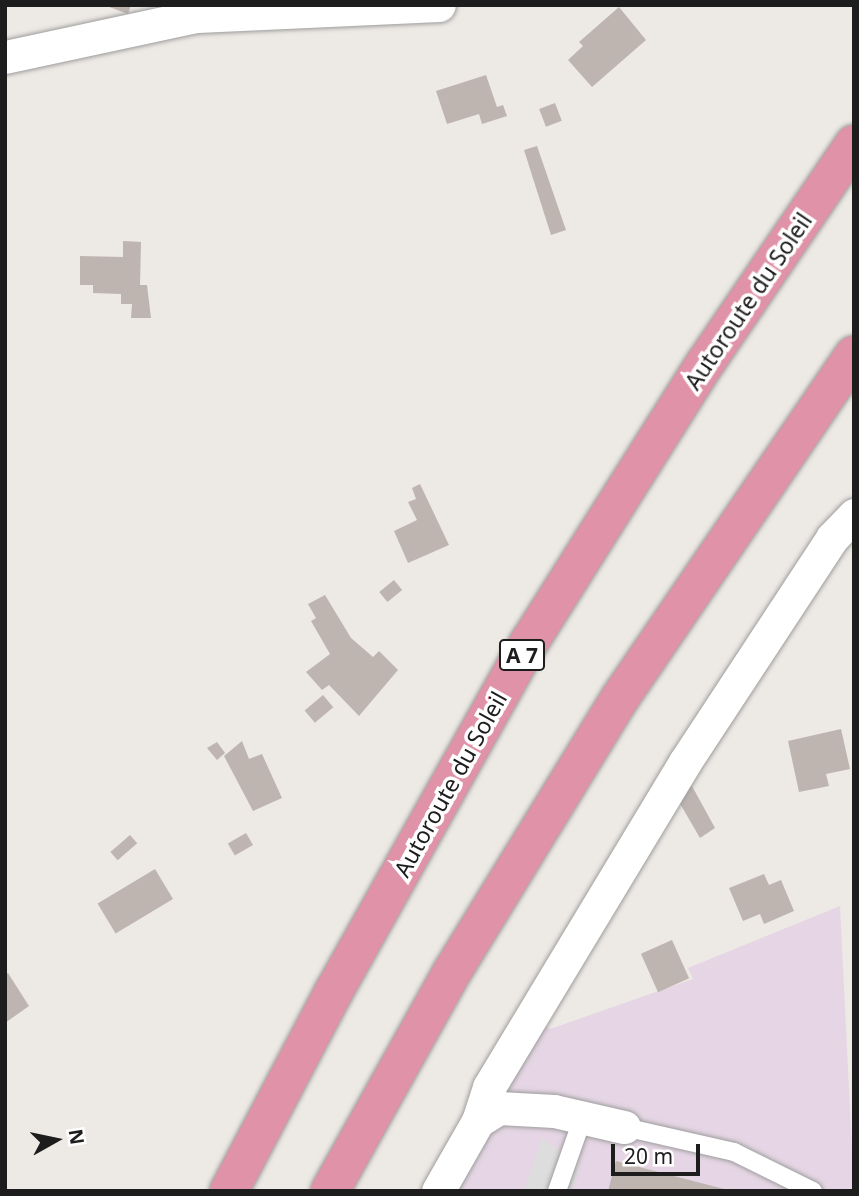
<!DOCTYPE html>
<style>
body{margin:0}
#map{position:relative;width:859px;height:1196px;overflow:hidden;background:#ede9e4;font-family:"Noto Sans",sans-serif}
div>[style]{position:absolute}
.industrial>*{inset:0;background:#e6d6e5}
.parking>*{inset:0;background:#ddd}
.building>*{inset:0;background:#beb5b1;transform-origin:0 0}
.roads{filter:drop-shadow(0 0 2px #9e9e9e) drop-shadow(0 0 2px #9e9e9e)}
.service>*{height:18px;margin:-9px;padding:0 9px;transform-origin:9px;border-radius:9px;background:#fff}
.minor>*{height:33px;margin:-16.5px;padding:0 16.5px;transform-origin:16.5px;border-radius:16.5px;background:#fff}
.motorway>*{height:38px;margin:-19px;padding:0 19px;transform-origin:19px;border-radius:19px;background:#df92a8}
span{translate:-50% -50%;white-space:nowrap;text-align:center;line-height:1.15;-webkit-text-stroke:7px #fff;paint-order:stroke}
.shield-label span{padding:2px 5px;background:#fff;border:2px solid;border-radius:5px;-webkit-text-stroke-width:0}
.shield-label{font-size:21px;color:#1d1d1d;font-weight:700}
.street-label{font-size:23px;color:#1d1d1d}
.frame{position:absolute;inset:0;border:7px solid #1d1d1d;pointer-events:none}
.north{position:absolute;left:21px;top:1105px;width:70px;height:70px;-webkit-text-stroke:5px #fff;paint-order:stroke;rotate:81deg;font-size:19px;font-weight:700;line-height:28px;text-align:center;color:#1d1d1d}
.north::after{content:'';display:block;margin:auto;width:24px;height:32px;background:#1d1d1d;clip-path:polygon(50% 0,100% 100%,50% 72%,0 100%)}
.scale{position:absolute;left:611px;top:1144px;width:89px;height:32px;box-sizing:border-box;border:4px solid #1d1d1d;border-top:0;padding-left:9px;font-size:21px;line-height:24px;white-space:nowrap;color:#1d1d1d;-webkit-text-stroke:5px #fff;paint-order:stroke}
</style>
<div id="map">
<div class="industrial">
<i style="clip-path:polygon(840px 906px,854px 1191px,448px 1191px,538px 1023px,550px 1029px,693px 979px,688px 968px)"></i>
</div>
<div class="parking">
<i style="clip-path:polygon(542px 1138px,580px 1167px,571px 1191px,524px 1191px)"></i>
</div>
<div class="building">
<i style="clip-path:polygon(104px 5px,131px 5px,128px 14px)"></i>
<i style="clip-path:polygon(619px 7px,646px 40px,592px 87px,568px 60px,583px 46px,579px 42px)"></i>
<i style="clip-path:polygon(486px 75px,497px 107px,503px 105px,507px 116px,482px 124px,479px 114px,447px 124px,436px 91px)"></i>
<i style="left:555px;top:103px;width:19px;height:17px;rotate:69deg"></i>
<i style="clip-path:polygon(537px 146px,566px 230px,551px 235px,524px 150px)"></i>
<i style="clip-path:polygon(123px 241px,141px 242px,140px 285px,147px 285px,151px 318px,131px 318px,132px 304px,121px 304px,121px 294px,93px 293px,93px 285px,80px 285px,80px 256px,123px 257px)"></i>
<i style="clip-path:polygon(420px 484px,449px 545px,408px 563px,394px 531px,417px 520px,408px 502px,416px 499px,412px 488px)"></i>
<i style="left:394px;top:580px;width:13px;height:19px;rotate:51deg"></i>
<i style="clip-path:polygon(325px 595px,351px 638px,342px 645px,351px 638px,373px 657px,379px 651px,398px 670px,359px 716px,329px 685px,322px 690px,306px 672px,330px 654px,311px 621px,316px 618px,308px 604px)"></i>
<i style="left:323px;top:695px;width:16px;height:24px;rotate:50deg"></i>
<i style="clip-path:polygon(841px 729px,850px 769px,826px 774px,829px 786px,799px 792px,788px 741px)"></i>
<i style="clip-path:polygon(242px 741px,249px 759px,262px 754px,282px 798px,253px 811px,224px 756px)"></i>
<i style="clip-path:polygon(217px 742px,225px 753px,217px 760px,207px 748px)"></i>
<i style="clip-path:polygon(687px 777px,715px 828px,700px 838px,675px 795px)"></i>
<i style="left:246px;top:833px;width:14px;height:21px;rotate:60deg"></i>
<i style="left:130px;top:835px;width:11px;height:26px;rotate:49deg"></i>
<i style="left:155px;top:869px;width:35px;height:67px;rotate:59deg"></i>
<i style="clip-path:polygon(764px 874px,769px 885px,781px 880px,794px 911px,764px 924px,760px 914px,743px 921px,729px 888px)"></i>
<i style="left:672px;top:940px;width:42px;height:34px;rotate:66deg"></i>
<i style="clip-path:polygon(8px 973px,29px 1006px,5px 1023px,5px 975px)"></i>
<i style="clip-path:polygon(616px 1161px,728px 1190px,728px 1191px,608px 1191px)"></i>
</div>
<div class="roads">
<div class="service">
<i style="left:624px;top:1127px;width:113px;rotate:12.8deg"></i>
<i style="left:734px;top:1152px;width:88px;rotate:26.3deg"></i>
<i style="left:557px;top:1191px;width:78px;rotate:-70.6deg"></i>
</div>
<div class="minor">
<i style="left:5px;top:57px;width:196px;rotate:-12.1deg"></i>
<i style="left:197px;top:16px;width:242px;rotate:-2.6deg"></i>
<i style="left:478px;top:1121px;width:36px;rotate:-72deg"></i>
<i style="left:489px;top:1087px;width:380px;rotate:-58.9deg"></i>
<i style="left:685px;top:762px;width:268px;rotate:-56.7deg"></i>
<i style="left:832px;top:538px;width:32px;rotate:-46deg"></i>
<i style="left:438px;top:1191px;width:81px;rotate:-60.3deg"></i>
<i style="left:478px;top:1121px;width:25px;rotate:-32deg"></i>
<i style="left:499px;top:1108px;width:55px;rotate:3.1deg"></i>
<i style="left:554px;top:1111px;width:72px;rotate:12.9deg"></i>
</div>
<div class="motorway">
<i style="left:229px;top:1191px;width:224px;rotate:-62.3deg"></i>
<i style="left:333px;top:993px;width:403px;rotate:-60.8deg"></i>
<i style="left:530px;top:641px;width:326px;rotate:-57.8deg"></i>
<i style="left:704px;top:365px;width:267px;rotate:-55.8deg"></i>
<i style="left:330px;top:1191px;width:251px;rotate:-60.9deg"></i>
<i style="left:452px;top:972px;width:321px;rotate:-58.5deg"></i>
<i style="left:620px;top:698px;width:415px;rotate:-55.7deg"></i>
</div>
</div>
<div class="shield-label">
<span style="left:522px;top:655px">A 7</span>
</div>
<div class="street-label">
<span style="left:748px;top:301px;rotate:-56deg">Autoroute du Soleil</span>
<span style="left:450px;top:784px;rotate:-61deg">Autoroute du Soleil</span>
</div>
<div class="frame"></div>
<div class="north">N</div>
<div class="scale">20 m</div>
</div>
